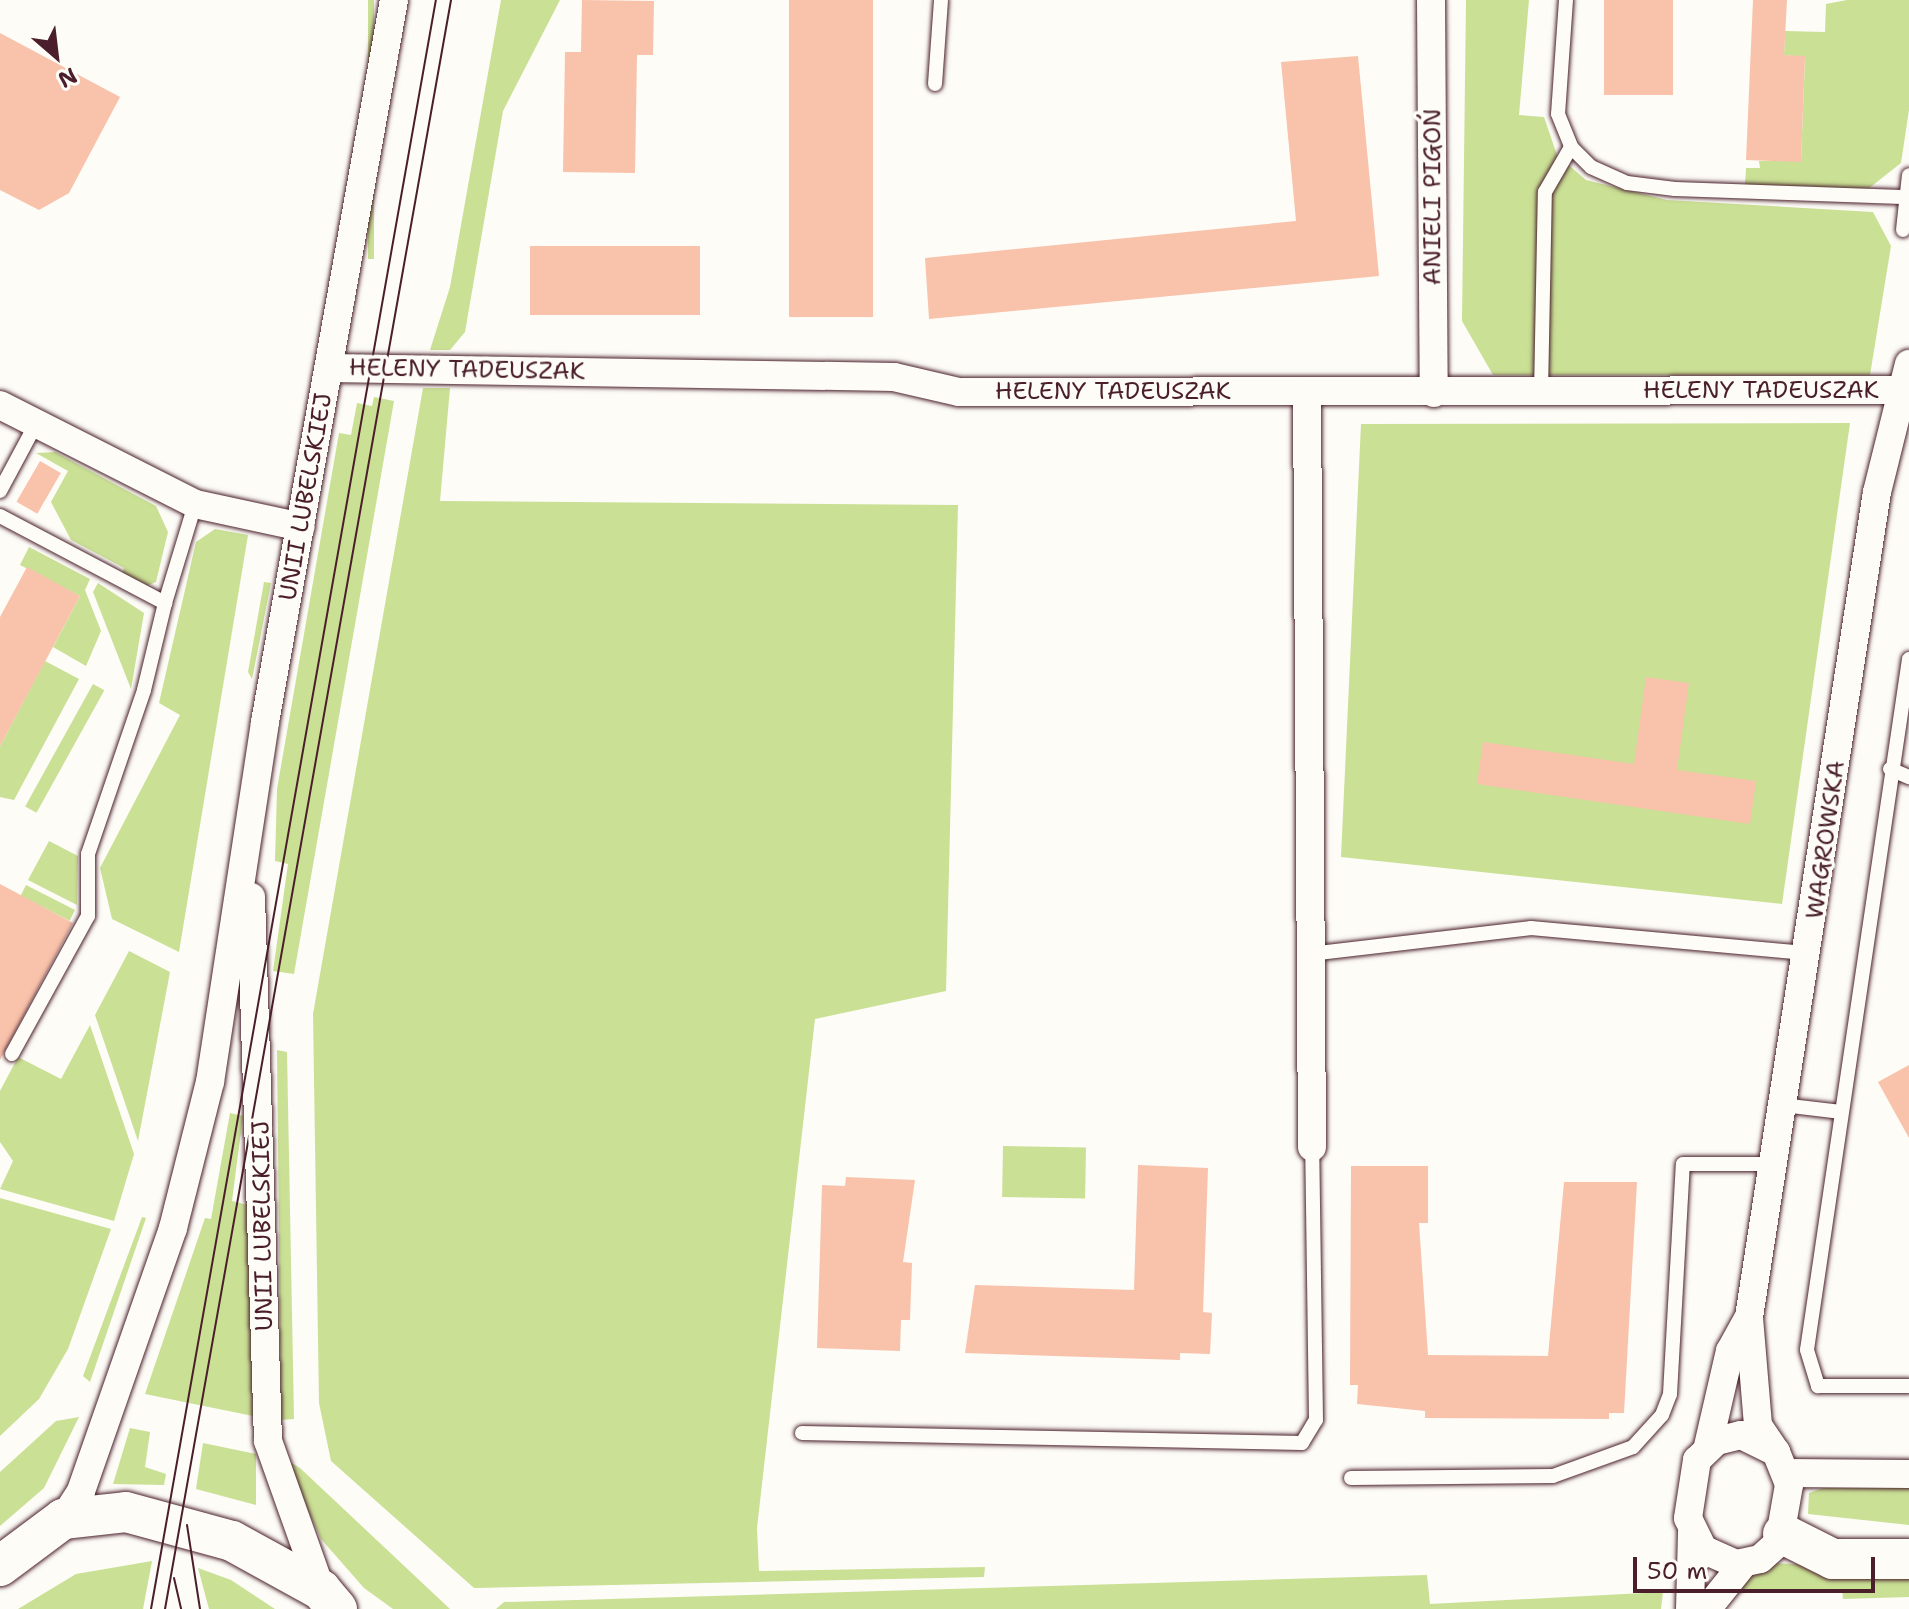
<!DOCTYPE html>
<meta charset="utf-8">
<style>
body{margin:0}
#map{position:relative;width:1909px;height:1609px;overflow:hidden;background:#fdfcf7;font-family:"Shantell Sans",sans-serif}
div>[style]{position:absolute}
.green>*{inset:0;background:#cae095;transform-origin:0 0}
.building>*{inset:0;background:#f8c2ab;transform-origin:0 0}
.roads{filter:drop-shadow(0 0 2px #4a1f2b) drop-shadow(0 0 2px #4a1f2b)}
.lane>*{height:14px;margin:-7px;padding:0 7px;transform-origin:7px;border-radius:7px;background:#fdfcf7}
.street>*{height:28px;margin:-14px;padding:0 14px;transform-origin:14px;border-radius:14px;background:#fdfcf7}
.secondary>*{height:40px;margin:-20px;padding:0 20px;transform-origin:20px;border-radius:20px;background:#fdfcf7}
.tram>*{height:2px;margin:-1px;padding:0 1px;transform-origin:1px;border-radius:1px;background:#4a1f2b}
span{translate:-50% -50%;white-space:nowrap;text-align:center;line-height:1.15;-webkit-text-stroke:7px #fdfcf7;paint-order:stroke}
.street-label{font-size:24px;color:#4a1f2b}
.north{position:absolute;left:16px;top:16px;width:80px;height:80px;-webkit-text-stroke:6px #fdfcf7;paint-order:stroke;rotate:152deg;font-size:22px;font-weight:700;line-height:32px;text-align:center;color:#4a1f2b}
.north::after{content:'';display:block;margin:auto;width:28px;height:36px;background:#4a1f2b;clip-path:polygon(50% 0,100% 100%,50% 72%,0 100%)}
.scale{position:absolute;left:1633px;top:1557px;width:242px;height:36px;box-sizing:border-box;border:4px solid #4a1f2b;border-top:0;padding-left:10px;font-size:24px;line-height:28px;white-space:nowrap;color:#4a1f2b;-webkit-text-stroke:6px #fdfcf7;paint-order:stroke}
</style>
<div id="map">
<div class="green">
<i style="left:368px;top:0;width:6px;height:259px"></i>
<i style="clip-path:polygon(501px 0,560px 0,503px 111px,465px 332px,450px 350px,430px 350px,450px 287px)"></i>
<i style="clip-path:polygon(1466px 0,1529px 0,1519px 115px,1544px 117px,1557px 155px,1586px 180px,1667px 200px,1873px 212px,1891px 246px,1870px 375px,1493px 375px,1462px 321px)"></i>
<i style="clip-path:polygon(1847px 0,1909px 0,1909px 110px,1901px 163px,1868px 189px,1745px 185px,1746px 168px,1760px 168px,1759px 161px,1801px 161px,1805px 57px,1784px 55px,1785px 31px,1825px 32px,1826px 4px)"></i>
<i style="clip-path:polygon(423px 388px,450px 388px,440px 501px,958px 505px,946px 991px,815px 1019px,757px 1528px,759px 1571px,985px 1567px,984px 1577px,474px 1588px,331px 1461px,319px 1403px,313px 1014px)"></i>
<i style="clip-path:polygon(374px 397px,394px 401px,294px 974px,273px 971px,288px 864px,275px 861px,277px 789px,339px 433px,351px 435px,357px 403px,372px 406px)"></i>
<i style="clip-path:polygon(1850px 423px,1782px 904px,1341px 857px,1361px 424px)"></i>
<i style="clip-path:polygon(55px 452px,156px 506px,168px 532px,156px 582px,146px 586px,121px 576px,124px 568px,71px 540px,51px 502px,68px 471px,36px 453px)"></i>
<i style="clip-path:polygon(215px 529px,248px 535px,179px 952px,112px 919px,100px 868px,180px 715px,159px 703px,196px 542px)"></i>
<i style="clip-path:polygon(29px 547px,90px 579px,85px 590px,101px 631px,86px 666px,53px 647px,80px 596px,20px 565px)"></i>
<i style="clip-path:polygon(264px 582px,271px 583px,252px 679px,248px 672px)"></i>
<i style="clip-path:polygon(98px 583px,144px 613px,131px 689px,93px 592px)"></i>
<i style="clip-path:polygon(45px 661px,79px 679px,14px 800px,0 797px,0 746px)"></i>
<i style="left:93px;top:684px;width:13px;height:140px;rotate:29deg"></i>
<i style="clip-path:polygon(49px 841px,78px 856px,77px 905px,28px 880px)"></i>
<i style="left:26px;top:885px;width:55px;height:12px;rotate:27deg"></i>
<i style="clip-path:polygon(129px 951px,170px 972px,138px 1141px,95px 1015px)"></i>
<i style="clip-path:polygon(90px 1025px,134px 1154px,114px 1221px,0 1189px,13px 1161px,0 1142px,0 1091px,18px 1057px,61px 1079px)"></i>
<i style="clip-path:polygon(277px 1050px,287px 1052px,294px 1419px,281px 1420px)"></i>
<i style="clip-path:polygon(230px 1113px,243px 1116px,232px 1201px,248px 1205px,253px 1416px,145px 1394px,205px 1218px,211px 1219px)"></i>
<i style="left:1003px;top:1146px;width:83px;height:51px;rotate:1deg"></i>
<i style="clip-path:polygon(0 1198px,111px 1229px,68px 1349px,39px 1399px,0 1436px)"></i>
<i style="clip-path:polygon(142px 1217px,146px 1218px,90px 1382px,83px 1376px)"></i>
<i style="clip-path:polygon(79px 1417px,44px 1488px,0 1526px,0 1472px,56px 1421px)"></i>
<i style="clip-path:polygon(130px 1428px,150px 1432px,145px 1467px,166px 1474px,164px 1485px,113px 1484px)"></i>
<i style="clip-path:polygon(203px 1443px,256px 1454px,256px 1505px,196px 1489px)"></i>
<i style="clip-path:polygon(285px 1459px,300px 1468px,450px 1609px,393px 1609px,364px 1588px,321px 1539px)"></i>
<i style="clip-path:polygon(1909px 1486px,1909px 1525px,1808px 1514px,1809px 1493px,1823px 1488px)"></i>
<i style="clip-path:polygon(152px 1561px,143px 1609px,18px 1609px,76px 1574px)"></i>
<i style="clip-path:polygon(1772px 1563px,1909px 1570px,1909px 1597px,1843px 1599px,1842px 1589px,1723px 1594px)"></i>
<i style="clip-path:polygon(198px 1568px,231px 1580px,275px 1609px,209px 1609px)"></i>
<i style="clip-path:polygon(1427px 1575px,1430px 1604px,1663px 1592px,1661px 1609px,496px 1609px,504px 1602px)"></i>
</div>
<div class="building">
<i style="clip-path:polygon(582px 0,654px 1px,653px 55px,637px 55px,635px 173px,563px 172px,565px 52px,581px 52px)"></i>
<i style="left:789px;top:0;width:84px;height:317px"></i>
<i style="left:1604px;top:0;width:69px;height:95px"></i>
<i style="clip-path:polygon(1753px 0,1787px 0,1784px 55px,1805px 56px,1801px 162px,1746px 160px)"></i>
<i style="clip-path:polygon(0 33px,120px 97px,69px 193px,39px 210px,0 190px)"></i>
<i style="clip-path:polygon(1358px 56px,1379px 276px,929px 319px,925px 258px,1296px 221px,1281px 62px)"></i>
<i style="left:530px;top:246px;width:170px;height:69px"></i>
<i style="left:40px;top:461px;width:24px;height:47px;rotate:30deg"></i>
<i style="clip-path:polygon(27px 567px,80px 596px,0 746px,0 617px)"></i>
<i style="clip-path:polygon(1646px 677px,1689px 683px,1677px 770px,1756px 781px,1750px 824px,1477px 784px,1483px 742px,1634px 764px)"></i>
<i style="clip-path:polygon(0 884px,73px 923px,0 1060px)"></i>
<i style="clip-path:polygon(1909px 1065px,1909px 1138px,1878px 1082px)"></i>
<i style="clip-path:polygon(1138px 1165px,1208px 1168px,1203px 1312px,1212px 1313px,1210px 1354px,1180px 1353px,1180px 1360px,965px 1353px,975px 1285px,1134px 1290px)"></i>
<i style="clip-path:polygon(1351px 1166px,1428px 1166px,1428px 1223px,1419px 1223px,1428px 1355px,1548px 1356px,1564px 1182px,1637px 1182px,1624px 1413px,1609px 1413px,1609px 1419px,1425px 1418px,1425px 1411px,1357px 1404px,1358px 1385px,1350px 1385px)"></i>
<i style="clip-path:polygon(846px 1177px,915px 1180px,903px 1262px,912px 1263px,910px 1320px,901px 1320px,900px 1351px,817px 1348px,822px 1185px,845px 1186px)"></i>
</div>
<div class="roads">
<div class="lane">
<i style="left:1566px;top:0;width:114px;rotate:94deg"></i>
<i style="left:1558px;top:114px;width:35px;rotate:68deg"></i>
<i style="left:1571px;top:147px;width:28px;rotate:45deg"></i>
<i style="left:1591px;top:167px;width:39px;rotate:24deg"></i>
<i style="left:1627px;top:183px;width:48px;rotate:7.1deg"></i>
<i style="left:1675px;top:189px;width:234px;rotate:2deg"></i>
<i style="left:935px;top:84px;width:84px;rotate:-85.9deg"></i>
<i style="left:1903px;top:230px;width:55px;rotate:-83.8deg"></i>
<i style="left:1541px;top:393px;width:201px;rotate:-88.9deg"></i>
<i style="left:1545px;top:192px;width:52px;rotate:-60deg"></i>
<i style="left:0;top:491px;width:76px;rotate:-61.8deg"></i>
<i style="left:0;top:516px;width:187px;rotate:27.8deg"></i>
<i style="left:165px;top:603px;width:103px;rotate:-73.1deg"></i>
<i style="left:1909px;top:659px;width:698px;rotate:98.4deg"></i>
<i style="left:1807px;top:1350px;width:38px;rotate:73deg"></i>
<i style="left:1818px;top:1386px;width:91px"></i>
<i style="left:1890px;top:769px;width:21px;rotate:23deg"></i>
<i style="left:1310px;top:954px;width:223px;rotate:-6.7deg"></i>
<i style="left:1531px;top:928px;width:278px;rotate:5.2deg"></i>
<i style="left:12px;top:1054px;width:158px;rotate:-61.2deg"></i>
<i style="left:88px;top:916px;width:62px;rotate:-90deg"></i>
<i style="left:88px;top:854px;width:173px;rotate:-71.1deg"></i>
<i style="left:144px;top:690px;width:89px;rotate:-76.4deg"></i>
<i style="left:1782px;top:1105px;width:59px;rotate:6.8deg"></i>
<i style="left:802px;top:1433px;width:500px;rotate:1.15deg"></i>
<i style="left:1302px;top:1443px;width:27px;rotate:-59deg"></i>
<i style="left:1316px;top:1420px;width:273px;rotate:-90.8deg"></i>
<i style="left:1351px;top:1478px;width:202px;rotate:-0.6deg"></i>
<i style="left:1553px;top:1476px;width:85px;rotate:-19.9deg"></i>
<i style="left:1633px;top:1447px;width:43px;rotate:-47.8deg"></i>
<i style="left:1662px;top:1415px;width:22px;rotate:-69deg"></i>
<i style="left:1670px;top:1394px;width:230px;rotate:-86.8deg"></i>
<i style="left:1683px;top:1164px;width:89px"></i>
</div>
<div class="street">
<i style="left:1431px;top:0;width:393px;rotate:89.6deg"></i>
<i style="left:329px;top:368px;width:565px;rotate:0.91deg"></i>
<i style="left:894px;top:377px;width:67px;rotate:13deg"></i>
<i style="left:959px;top:392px;width:941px;rotate:-0.12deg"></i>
<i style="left:1307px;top:391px;width:756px;rotate:89.62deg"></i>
<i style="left:0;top:405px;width:219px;rotate:26.9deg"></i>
<i style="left:195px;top:504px;width:108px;rotate:12.2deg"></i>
<i style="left:251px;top:897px;width:544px;rotate:88.21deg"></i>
<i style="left:268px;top:1441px;width:158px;rotate:70.4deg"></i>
<i style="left:1741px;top:1435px;width:39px;rotate:26deg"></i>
<i style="left:1776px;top:1452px;width:35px;rotate:68deg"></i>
<i style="left:1789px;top:1485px;width:58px;rotate:100deg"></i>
<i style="left:1779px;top:1542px;width:25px;rotate:138deg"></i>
<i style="left:1760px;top:1559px;width:25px;rotate:168deg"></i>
<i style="left:1736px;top:1564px;width:36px;rotate:-156deg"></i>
<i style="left:1703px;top:1549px;width:34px;rotate:-116deg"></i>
<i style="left:1688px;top:1518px;width:59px;rotate:-81.2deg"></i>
<i style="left:1697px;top:1460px;width:28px;rotate:-44deg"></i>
<i style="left:1717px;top:1441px;width:25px;rotate:-14deg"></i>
<i style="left:1708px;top:1446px;width:98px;rotate:-77deg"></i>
<i style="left:1730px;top:1351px;width:39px;rotate:-61deg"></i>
<i style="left:1776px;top:1452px;width:32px;rotate:-124deg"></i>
<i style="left:1758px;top:1425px;width:108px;rotate:-94.8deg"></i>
<i style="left:1749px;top:1317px;width:835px;rotate:-81.18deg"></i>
<i style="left:1877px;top:492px;width:132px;rotate:-76deg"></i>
<i style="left:1787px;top:1473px;width:122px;rotate:0.5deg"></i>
<i style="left:63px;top:1519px;width:33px;rotate:-57deg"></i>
<i style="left:81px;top:1491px;width:279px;rotate:-70.7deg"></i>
<i style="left:173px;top:1228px;width:151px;rotate:-75.8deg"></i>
<i style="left:210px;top:1082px;width:364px;rotate:-81.3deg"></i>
<i style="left:265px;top:722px;width:733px;rotate:-79.87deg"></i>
<i style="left:1690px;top:1609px;width:77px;rotate:-88.5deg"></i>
<i style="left:1707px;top:1609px;width:59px;rotate:-51.2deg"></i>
</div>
<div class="secondary">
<i style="left:1783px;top:1534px;width:56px;rotate:26.6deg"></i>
<i style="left:1833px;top:1559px;width:76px"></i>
<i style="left:0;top:1566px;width:79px;rotate:-36.7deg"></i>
<i style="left:63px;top:1519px;width:63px;rotate:-6.3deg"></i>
<i style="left:126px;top:1512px;width:110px;rotate:15.3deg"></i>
<i style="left:232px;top:1541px;width:102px;rotate:28.8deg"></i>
<i style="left:321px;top:1590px;width:25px;rotate:50deg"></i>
</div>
</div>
<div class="tram">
<i style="left:187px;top:1525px;width:85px;rotate:81.2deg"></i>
<i style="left:174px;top:1578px;width:32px;rotate:77deg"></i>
<i style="left:151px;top:1609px;width:1634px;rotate:-79.96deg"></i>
<i style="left:165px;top:1609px;width:1634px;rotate:-79.92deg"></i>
</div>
<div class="street-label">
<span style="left:1433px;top:197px;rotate:-90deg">ANIELI PIGOŃ</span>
<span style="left:467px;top:370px;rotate:1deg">HELENY TADEUSZAK</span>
<span style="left:1761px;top:391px">HELENY TADEUSZAK</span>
<span style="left:1113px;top:392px">HELENY TADEUSZAK</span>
<span style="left:306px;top:497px;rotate:-80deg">UNII LUBELSKIEJ</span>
<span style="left:1826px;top:840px;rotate:-82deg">WAGROWSKA</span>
<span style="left:263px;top:1226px;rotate:-91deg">UNII LUBELSKIEJ</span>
</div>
<div class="north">N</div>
<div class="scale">50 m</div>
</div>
